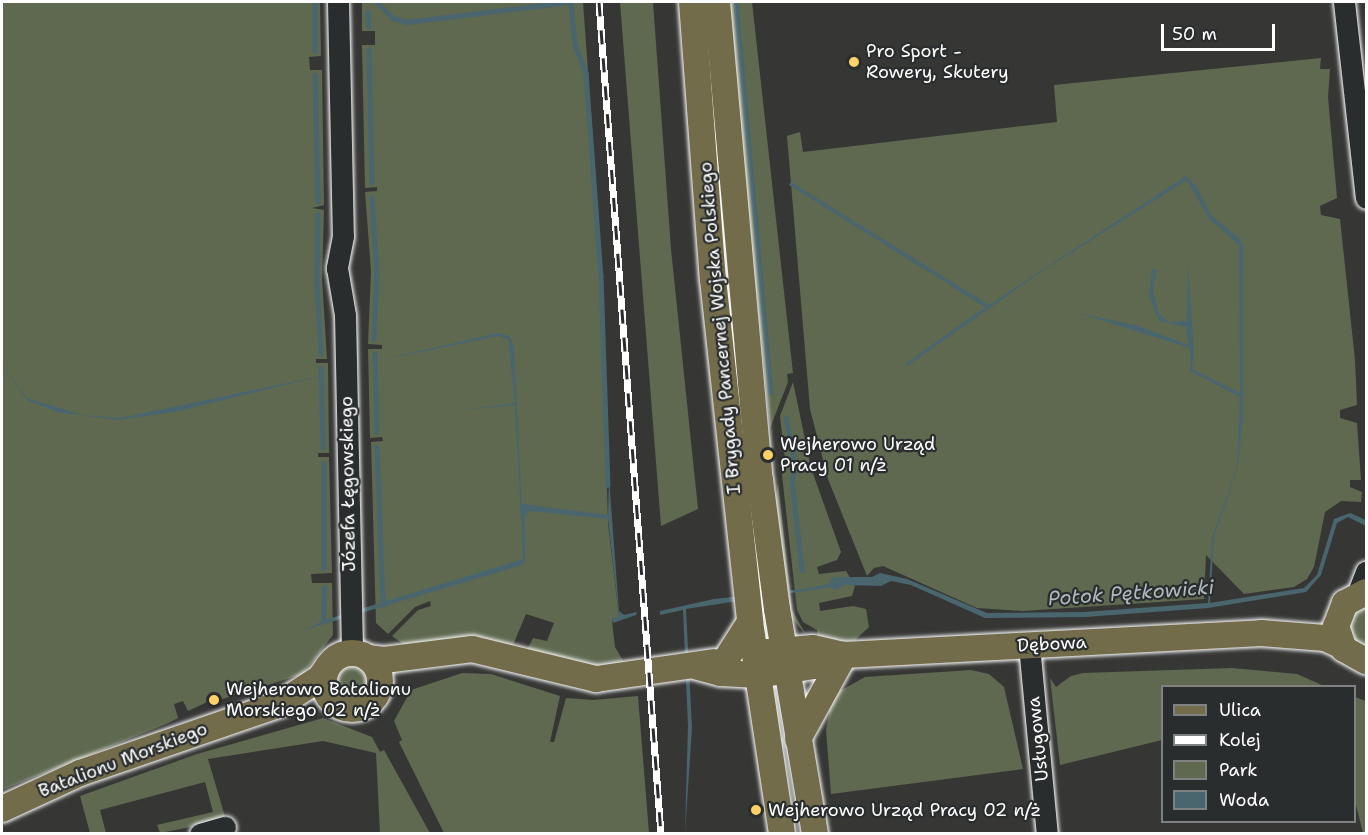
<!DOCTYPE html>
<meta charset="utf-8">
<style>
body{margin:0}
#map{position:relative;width:1368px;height:835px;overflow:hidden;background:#363735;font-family:"Shantell Sans",sans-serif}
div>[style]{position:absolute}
.green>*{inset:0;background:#5f6950}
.round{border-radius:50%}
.water>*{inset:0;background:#49656e}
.stream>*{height:4.5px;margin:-2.25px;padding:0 2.25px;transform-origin:2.25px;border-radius:2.25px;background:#49656e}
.roads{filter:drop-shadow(0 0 2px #fff) drop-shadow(0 0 2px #fff)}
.minor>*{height:21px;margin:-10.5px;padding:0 10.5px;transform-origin:10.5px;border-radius:10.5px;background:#2a2d2e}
.major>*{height:26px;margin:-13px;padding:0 13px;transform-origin:13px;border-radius:13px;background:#736c4b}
.major>.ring{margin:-13px;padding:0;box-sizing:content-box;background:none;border:26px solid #736c4b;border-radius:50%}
.rail>*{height:7px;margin-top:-3.5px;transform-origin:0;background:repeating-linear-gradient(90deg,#2a2d2e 0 14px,#fff 0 28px);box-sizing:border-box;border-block:2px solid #fff}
.dots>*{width:16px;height:16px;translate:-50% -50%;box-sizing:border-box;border:3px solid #2a2d2e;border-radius:50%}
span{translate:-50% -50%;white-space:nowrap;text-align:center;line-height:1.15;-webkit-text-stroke:4.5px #2a2d2e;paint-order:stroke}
.poi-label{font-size:18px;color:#fff}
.left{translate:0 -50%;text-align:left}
.street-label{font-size:18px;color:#fff}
.water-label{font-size:20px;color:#adbabe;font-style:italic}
.frame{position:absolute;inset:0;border:3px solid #fff;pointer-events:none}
.legend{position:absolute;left:1161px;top:685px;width:195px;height:138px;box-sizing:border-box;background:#2a2d2e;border:2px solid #7f8182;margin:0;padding:8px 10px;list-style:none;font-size:18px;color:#fff}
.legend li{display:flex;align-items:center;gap:12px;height:30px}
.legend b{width:30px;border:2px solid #7f8182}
.scale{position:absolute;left:1161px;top:24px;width:114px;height:27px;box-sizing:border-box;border:3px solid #fff;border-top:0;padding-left:8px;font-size:18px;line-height:21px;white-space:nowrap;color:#fff;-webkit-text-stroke:4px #2a2d2e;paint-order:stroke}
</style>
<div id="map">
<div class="green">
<i style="clip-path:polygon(2px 2px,320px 2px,321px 56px,309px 57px,310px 70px,322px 70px,324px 205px,312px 208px,324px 210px,322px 279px,327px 359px,316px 359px,316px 363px,328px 363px,329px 453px,318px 453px,318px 457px,329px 457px,332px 573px,311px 574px,312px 583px,332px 583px,333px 635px,303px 674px,219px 700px,218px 697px,188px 711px,183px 701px,174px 704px,178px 718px,166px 724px,2px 790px)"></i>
<i style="clip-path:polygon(362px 2px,583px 2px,600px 238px,608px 523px,619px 617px,612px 621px,615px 647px,625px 664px,598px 669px,527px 650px,533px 638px,547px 641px,554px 623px,526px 614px,513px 645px,482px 639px,406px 646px,392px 636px,418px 610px,431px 606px,430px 601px,415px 607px,388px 634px,376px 623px,371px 442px,383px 441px,382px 437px,370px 438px,368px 349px,382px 349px,382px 345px,368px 344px,371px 271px,365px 192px,377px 191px,377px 187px,365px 188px,362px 45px,375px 45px,375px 31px,362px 31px)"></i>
<i style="clip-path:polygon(620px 2px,653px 2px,671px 249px,698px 509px,661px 526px)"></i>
<i style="clip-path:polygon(727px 2px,752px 2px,793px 373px,787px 374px,788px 382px,770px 428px)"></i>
<i style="clip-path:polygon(1321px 58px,1320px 69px,1330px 69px,1328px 97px,1337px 198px,1320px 206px,1321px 215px,1340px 219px,1355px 360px,1357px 405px,1340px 410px,1340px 418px,1357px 423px,1361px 480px,1350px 480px,1350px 487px,1362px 492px,1361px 502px,1341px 501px,1325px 512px,1314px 567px,1307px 579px,1294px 587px,1244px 594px,1206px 555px,1204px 599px,1023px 611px,977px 608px,883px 566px,874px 568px,867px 576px,828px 479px,810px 409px,787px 136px,800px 132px,803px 152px,1057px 122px,1054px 85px)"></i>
<i style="clip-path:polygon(793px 382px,811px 468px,841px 552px,837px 560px,817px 567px,819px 574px,846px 571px,855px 586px,852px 596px,819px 603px,820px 611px,853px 606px,866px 609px,869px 627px,854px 641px,818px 641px,817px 630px,803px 622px,797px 610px,782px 475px,786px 468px,780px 416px)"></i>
<i style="clip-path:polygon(778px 483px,792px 610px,806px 635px,789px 615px,775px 504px)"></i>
<i style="clip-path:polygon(1366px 603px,1366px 650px,1351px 640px,1348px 617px)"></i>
<i class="round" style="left:336px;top:663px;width:34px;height:34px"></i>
<i style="clip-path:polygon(1232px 668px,1297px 674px,1324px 686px,1162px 686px,1162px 740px,1060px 765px,1050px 678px,1056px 687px,1071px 676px,1083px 673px)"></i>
<i style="clip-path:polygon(971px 670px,989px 674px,1004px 687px,1023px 769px,831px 794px,826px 730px,831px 703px,840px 691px,865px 677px)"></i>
<i style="clip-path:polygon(462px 673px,491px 674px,560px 696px,550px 742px,554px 742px,566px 698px,593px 700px,638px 696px,649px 833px,444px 833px,399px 742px,402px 740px,394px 721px,411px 690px)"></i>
<i style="clip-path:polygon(1355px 697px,1366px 701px,1366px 833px,1363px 833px,1355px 801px)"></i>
<i style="clip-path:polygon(323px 718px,372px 737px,380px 752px,384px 750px,430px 833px,380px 833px,376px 753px,323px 741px,208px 759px,226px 820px,160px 833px,157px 825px,213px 812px,205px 782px,100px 810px,106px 833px,90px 833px,80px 796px,197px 754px)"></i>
</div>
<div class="water">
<i style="clip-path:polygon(1186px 176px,1197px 187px,1211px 215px,1240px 239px,1243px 246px,1243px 419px,1238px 466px,1214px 538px,1210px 603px,1304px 588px,1317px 575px,1334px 519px,1350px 513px,1366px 520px,1366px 526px,1348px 517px,1337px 523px,1321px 575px,1306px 592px,1208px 608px,1085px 617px,985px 618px,911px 585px,891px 581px,881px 586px,845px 585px,836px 590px,830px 587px,686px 609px,692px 728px,685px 833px,688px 726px,683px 610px,660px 615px,660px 611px,714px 599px,803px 589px,829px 584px,834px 577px,872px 577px,880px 573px,907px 579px,987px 613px,1084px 612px,1208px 603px,1212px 538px,1237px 467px,1240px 397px,1190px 371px,1190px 348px,1078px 313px,1135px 325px,1189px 345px,1186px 327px,1159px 321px,1149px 296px,1152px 269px,1157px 269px,1153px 290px,1159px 314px,1168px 322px,1187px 321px,1188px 264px,1194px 349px,1192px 369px,1240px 393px,1239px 245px,1209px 219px,1187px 180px,1044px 270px,907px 366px,905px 364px,985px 307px,789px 185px,791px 182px,989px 305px)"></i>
<i style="clip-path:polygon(498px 333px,509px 336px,514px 347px,522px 504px,608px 515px,609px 479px,619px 611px,624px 615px,637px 612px,636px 615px,613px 623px,612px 618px,619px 617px,608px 519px,530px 511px,525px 515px,525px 562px,519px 566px,304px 630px,325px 620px,523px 559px,515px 405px,463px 410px,515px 403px,508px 339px,498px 336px,373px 362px)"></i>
<i style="clip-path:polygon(2px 365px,27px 398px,83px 415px,120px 418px,325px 375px,175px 412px,119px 420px,57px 412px,27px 400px)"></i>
</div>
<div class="stream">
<i style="left:315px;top:2px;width:49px;rotate:90deg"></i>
<i style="left:377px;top:2px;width:23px;rotate:45deg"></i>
<i style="left:393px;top:18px;width:15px;rotate:16deg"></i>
<i style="left:407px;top:22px;width:162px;rotate:-7.1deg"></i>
<i style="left:571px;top:2px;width:42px;rotate:84.6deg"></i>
<i style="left:575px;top:44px;width:31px;rotate:69deg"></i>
<i style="left:586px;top:73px;width:203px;rotate:85.8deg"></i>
<i style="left:601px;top:275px;width:210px;rotate:88.1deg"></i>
<i style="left:736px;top:2px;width:392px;rotate:84.9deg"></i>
<i style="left:368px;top:12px;width:14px;rotate:86deg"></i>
<i style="left:369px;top:50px;width:132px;rotate:88.7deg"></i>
<i style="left:315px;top:75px;width:126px;rotate:88.6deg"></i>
<i style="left:372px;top:197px;width:78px;rotate:86.3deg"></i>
<i style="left:377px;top:275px;width:64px;rotate:92.7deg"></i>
<i style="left:318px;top:214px;width:69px;rotate:90.8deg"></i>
<i style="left:317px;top:283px;width:71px;rotate:86.8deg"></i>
<i style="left:375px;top:354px;width:78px;rotate:88.5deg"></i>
<i style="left:321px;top:368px;width:79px;rotate:88.5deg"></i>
<i style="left:786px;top:418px;width:51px;rotate:78.7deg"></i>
<i style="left:796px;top:468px;width:12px;rotate:110deg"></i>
<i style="left:792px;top:479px;width:92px;rotate:83.7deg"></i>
<i style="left:377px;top:447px;width:158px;rotate:87.8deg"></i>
<i style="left:324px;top:463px;width:105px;rotate:90deg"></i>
<i style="left:323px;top:622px;width:34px;rotate:-88deg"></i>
</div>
<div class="roads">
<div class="minor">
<i style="left:338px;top:2px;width:234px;rotate:88.8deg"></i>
<i style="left:343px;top:236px;width:33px;rotate:101deg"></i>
<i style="left:337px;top:268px;width:48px;rotate:80.3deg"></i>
<i style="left:345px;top:315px;width:338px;rotate:88.8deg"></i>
<i style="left:1344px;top:2px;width:197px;rotate:83.6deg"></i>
<i style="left:1357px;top:595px;width:25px;rotate:-69deg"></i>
<i style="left:1029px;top:645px;width:190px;rotate:84.6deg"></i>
<i style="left:200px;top:834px;width:26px;rotate:-16deg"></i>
</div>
<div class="major">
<i style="left:692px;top:2px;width:278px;rotate:85.7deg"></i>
<i style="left:713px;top:279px;width:345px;rotate:83.8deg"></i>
<i style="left:750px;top:622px;width:214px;rotate:81.4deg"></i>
<i style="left:717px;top:2px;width:480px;rotate:84.9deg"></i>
<i style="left:760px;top:480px;width:130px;rotate:82.5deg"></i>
<i style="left:777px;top:609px;width:228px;rotate:80.4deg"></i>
<i style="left:1366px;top:592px;width:24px;rotate:152deg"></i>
<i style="left:1345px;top:603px;width:25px;rotate:111deg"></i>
<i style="left:1336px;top:626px;width:24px;rotate:71deg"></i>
<i style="left:1344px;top:649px;width:25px;rotate:29deg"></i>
<i style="left:768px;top:652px;width:45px;rotate:-5.1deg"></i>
<i style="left:813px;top:648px;width:32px;rotate:13deg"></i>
<i class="ring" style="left:324px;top:653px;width:30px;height:30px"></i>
<i style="left:368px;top:658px;width:16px;rotate:7deg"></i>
<i style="left:384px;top:660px;width:89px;rotate:-7.1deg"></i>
<i style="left:472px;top:649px;width:128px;rotate:13.6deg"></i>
<i style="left:596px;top:679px;width:119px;rotate:-8.2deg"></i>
<i style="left:727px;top:658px;width:43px;rotate:-57.4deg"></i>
<i style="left:698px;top:667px;width:24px;rotate:15deg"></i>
<i style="left:721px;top:673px;width:37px;rotate:3deg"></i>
<i style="left:758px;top:675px;width:57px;rotate:-9.1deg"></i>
<i style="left:814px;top:666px;width:32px;rotate:-20deg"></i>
<i style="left:844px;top:655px;width:418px;rotate:-3deg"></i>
<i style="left:1261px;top:633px;width:64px;rotate:4.5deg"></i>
<i style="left:1325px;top:638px;width:19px;rotate:25deg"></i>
<i style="left:798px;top:739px;width:96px;rotate:-61.3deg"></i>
<i style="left:2px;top:809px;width:86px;rotate:-24.8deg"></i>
<i style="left:80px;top:773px;width:212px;rotate:-19deg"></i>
<i style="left:280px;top:704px;width:48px;rotate:-33deg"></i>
<i style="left:320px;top:678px;width:12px;rotate:-55deg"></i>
</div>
</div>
<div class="rail">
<i style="left:599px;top:2px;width:834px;rotate:85.74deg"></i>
</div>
<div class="dots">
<i style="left:854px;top:62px;background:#ffd166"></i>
<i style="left:768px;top:455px;background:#ffd166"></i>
<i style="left:214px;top:700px;background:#ffd166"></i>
<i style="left:756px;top:810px;background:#ffd166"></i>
</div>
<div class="poi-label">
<span class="left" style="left:866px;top:62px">Pro Sport -<br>Rowery, Skutery</span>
<span class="left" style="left:780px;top:455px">Wejherowo Urząd<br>Pracy 01 n/ż</span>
<span class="left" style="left:226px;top:700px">Wejherowo Batalionu<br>Morskiego 02 n/ż</span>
<span class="left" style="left:768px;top:810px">Wejherowo Urząd Pracy 02 n/ż</span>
</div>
<div class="street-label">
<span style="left:720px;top:328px;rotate:-95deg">I Brygady Pancernej Wojska Polskiego</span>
<span style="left:348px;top:484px;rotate:-91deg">Józefa Łęgowskiego</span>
<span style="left:1052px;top:644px;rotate:-3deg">Dębowa</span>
<span style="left:1038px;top:739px;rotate:-96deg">Usługowa</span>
<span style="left:123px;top:760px;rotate:-21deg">Batalionu Morskiego</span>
</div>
<div class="water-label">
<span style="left:1131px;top:593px;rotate:-4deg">Potok Pętkowicki</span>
</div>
<div class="frame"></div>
<ul class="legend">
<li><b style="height:8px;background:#736c4b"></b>Ulica</li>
<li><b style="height:8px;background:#fff"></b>Kolej</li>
<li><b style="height:16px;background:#5f6950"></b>Park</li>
<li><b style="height:16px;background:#49656e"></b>Woda</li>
</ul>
<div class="scale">50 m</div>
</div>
